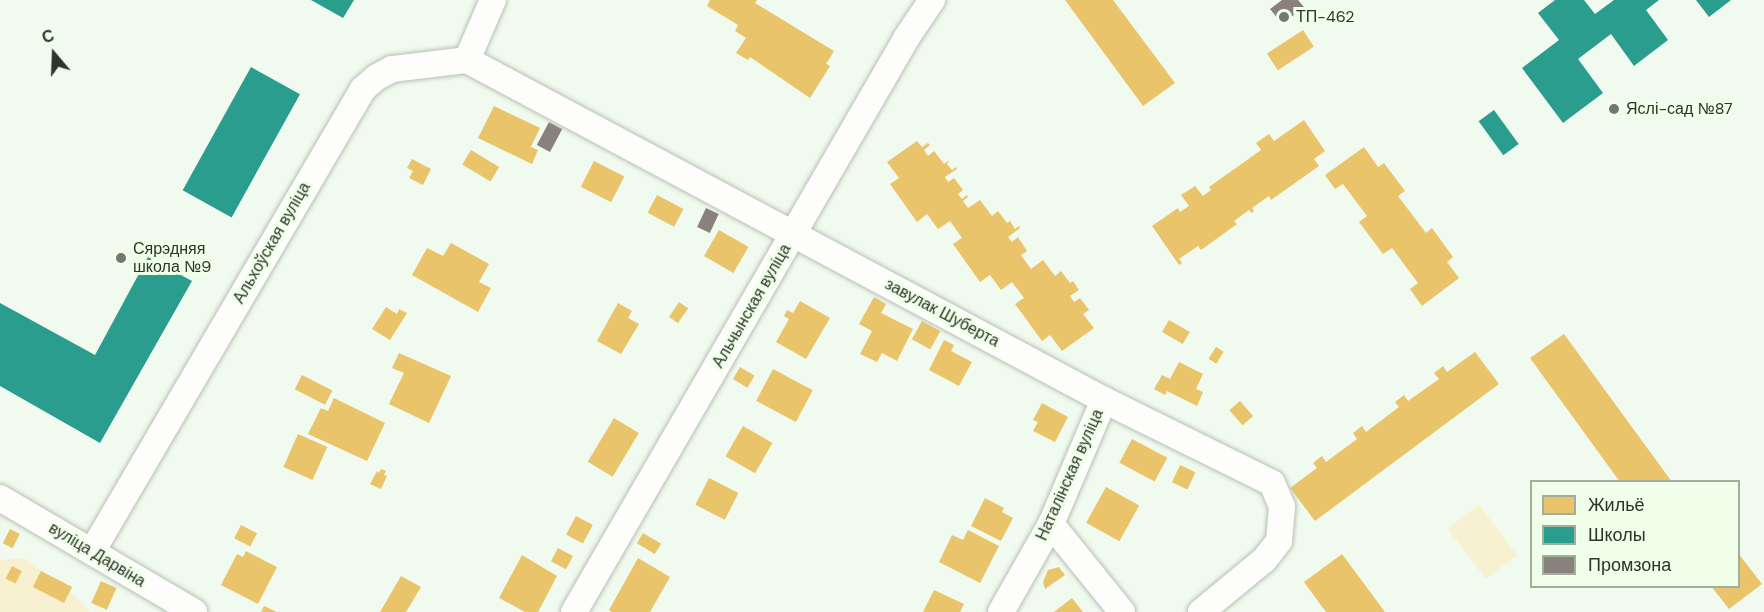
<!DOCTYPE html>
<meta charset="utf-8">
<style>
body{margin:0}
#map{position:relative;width:1764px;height:612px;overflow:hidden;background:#f1faee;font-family:"DM Sans",sans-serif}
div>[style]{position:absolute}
.green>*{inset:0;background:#f7f0d1;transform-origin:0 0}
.homes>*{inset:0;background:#e9c46a;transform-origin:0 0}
.schools>*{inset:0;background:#2a9d8f;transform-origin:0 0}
.industry>*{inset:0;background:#8a817c;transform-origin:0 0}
.roads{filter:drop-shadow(0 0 2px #b8c0b5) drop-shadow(0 0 2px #b8c0b5)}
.minor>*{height:26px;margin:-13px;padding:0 13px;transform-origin:13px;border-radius:13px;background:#fdfefc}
.dots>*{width:16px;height:16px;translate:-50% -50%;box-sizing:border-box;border:3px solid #efffe9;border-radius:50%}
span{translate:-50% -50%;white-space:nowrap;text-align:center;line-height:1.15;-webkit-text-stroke:6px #efffe9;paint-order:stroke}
.poi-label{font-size:16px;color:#2d342a}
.left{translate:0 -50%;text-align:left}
.street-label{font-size:16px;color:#2d342a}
.legend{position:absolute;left:1530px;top:480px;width:210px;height:108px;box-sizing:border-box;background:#efffe9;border:2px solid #a1ae9d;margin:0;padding:8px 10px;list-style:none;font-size:18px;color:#2d342a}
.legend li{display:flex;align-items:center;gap:12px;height:30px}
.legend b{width:30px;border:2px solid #a1ae9d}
.north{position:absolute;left:24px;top:24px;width:60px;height:60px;-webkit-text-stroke:4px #efffe9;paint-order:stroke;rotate:341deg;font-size:16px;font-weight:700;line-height:24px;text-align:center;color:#2d342a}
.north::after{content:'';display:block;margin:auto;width:21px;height:27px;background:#2d342a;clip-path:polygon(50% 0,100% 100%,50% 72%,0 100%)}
</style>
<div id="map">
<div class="green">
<i style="left:1479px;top:505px;width:63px;height:39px;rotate:53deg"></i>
<i style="clip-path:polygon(24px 558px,75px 596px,89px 612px,0 612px,0 560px)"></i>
</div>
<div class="homes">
<i style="clip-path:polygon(710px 0,757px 0,755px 3px,834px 51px,826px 64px,830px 66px,810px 98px,750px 57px,748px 60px,736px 53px,746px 38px,735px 31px,738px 25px,707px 6px)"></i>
<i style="clip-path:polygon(1065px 0,1113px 0,1175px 83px,1143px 106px)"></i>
<i style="left:1303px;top:30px;width:20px;height:43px;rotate:57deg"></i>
<i style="clip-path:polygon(494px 106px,540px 128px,531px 147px,538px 150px,532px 164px,478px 138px)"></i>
<i style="clip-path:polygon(1304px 120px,1325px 151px,1314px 159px,1319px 166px,1271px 200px,1269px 196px,1252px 208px,1254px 211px,1252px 213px,1249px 210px,1234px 221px,1237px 224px,1201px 250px,1198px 246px,1179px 259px,1182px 263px,1179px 265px,1152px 226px,1178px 208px,1180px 212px,1189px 206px,1181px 195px,1195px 186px,1203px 196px,1211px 190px,1209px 187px,1261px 150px,1256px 143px,1269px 134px,1274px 141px)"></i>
<i style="clip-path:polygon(917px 141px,922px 147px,928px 143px,930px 145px,924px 150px,928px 156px,934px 151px,944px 164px,949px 160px,947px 164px,952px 170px,956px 167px,957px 169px,945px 177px,948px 182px,954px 178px,963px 190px,958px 194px,962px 199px,967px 195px,968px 197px,963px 201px,968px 208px,980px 200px,992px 216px,998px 211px,1007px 223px,1010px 221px,1015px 229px,1019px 226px,1020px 228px,1008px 237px,1012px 242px,1018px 237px,1027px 251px,1021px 255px,1031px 269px,1043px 260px,1055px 276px,1061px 271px,1070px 283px,1073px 281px,1079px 290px,1070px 296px,1074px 302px,1080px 298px,1089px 310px,1083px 314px,1094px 328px,1062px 351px,1050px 335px,1042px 341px,1015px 304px,1024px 298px,1012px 282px,1001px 290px,990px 275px,980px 282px,953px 244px,962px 238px,950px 221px,938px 229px,927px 214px,917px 222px,890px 184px,899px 178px,887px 162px)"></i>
<i style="clip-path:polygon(1364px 147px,1378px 167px,1384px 163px,1405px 191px,1398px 196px,1426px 233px,1432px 228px,1453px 257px,1447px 262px,1459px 278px,1422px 306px,1410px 289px,1418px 283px,1392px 248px,1383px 254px,1359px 222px,1367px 216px,1343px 184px,1335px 189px,1325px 175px)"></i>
<i style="left:471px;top:150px;width:33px;height:17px;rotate:31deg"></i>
<i style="clip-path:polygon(412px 159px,431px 169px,423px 185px,409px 178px,413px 171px,407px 168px)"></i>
<i style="left:594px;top:161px;width:34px;height:29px;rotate:27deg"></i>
<i style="left:657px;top:195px;width:30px;height:20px;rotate:28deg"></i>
<i style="left:719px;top:230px;width:34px;height:30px;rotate:30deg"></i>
<i style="clip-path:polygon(451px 243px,489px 264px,479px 282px,491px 288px,478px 312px,412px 275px,427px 248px,443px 256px)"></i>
<i style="clip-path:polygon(874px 297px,886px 304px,881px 313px,913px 329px,897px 361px,882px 353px,877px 362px,860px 354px,872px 331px,859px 324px)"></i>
<i style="clip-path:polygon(800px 301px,830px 318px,806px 359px,776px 342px,789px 319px,784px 316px,787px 310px,793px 313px)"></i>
<i style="left:679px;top:302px;width:11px;height:18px;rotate:34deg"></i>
<i style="clip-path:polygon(618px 303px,632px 311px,628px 318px,639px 324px,621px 354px,597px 341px)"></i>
<i style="clip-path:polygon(386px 307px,397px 314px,399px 309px,407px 313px,390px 340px,372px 329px)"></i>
<i style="left:1169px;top:320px;width:24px;height:14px;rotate:30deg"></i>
<i style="left:922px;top:321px;width:21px;height:21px;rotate:29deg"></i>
<i style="clip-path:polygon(1564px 334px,1672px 482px,1620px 482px,1530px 358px)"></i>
<i style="clip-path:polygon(944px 340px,954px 345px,951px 351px,972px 362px,959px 386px,929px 370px)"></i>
<i style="left:1216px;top:347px;width:9px;height:14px;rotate:32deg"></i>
<i style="clip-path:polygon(1475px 352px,1499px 384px,1315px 521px,1290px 488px,1317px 468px,1313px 463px,1322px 456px,1326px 462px,1357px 439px,1353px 433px,1362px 426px,1366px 432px,1399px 407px,1395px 402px,1404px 395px,1408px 401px,1439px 379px,1434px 373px,1443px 366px,1447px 372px)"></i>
<i style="clip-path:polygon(399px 353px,451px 376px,429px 423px,389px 404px,404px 373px,392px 368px)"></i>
<i style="clip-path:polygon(1179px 362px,1203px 374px,1196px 389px,1203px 392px,1197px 406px,1167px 391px,1165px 395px,1154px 389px,1162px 375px,1170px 379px)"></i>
<i style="left:740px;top:367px;width:17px;height:14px;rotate:31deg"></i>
<i style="left:773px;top:369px;width:45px;height:36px;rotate:28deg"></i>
<i style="left:302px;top:375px;width:34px;height:16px;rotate:27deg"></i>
<i style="clip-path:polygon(334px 398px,385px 423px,367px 461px,308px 434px,321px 408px,328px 411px)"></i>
<i style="left:1240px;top:401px;width:20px;height:14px;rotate:49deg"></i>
<i style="clip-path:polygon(1042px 403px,1068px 417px,1055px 442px,1033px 431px,1038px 422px,1033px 420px)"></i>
<i style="left:614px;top:418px;width:29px;height:51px;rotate:31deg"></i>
<i style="left:743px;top:426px;width:34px;height:35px;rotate:30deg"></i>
<i style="left:298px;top:434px;width:32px;height:36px;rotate:24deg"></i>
<i style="left:1132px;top:439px;width:40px;height:27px;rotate:28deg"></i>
<i style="left:1180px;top:465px;width:17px;height:19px;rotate:25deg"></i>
<i style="clip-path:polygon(381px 469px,386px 471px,384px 475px,387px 476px,381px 489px,370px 484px,377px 471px,379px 473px)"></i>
<i style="left:709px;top:478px;width:33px;height:30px;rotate:27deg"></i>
<i style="left:1106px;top:487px;width:38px;height:41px;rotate:29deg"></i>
<i style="clip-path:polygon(985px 498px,1004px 508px,1002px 512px,1013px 518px,1001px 541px,971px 526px)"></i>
<i style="left:576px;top:516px;width:19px;height:21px;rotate:28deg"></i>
<i style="left:241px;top:525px;width:18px;height:15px;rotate:27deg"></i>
<i style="left:10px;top:529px;width:11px;height:16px;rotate:27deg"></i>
<i style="clip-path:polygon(968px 530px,999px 546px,980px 583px,939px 562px,952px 535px,963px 540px)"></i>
<i style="left:643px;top:533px;width:21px;height:12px;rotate:31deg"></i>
<i style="left:558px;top:548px;width:17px;height:15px;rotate:28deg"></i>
<i style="clip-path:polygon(246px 551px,277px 567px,258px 604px,221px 585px,237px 554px,243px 557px)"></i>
<i style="clip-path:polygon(1738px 553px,1762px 584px,1729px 609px,1711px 586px,1738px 586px)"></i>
<i style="clip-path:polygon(1342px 554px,1385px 612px,1326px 612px,1304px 582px)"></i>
<i style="clip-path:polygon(522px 555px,557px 576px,538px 612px,525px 612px,499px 598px)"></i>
<i style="clip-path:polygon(638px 558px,670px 577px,650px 612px,612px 612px,609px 610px)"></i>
<i style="left:12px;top:566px;width:11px;height:14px;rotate:27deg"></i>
<i style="clip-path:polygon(1059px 567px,1065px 575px,1045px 589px,1043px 582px,1048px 570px)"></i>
<i style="left:41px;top:571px;width:35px;height:18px;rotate:27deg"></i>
<i style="clip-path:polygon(401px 576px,421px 587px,406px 612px,380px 612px)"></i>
<i style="left:101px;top:581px;width:17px;height:24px;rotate:24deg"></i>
<i style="clip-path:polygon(934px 590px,964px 604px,960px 612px,923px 612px)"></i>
<i style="clip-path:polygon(1072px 598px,1083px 612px,1054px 612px)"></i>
<i style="clip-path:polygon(264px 606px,277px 612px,261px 612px)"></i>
</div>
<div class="schools">
<i style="clip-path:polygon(311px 0,354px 0,343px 18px)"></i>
<i style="clip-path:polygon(1555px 0,1584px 0,1595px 14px,1614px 0,1659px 0,1646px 10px,1668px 40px,1634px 66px,1611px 34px,1578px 59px,1603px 93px,1563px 123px,1522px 68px,1559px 40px,1538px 13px)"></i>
<i style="clip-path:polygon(1696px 0,1731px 0,1709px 17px)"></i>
<i style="left:251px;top:67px;width:56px;height:141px;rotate:29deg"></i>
<i style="left:1494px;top:110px;width:42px;height:19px;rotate:54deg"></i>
<i style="clip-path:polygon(148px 257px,192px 281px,100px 443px,0 386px,0 303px,95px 355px)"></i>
</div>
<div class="industry">
<i style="clip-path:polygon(1282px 0,1298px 0,1304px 7px,1282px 24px,1270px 9px)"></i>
<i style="left:549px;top:122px;width:15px;height:26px;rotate:28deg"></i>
<i style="left:706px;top:208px;width:14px;height:21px;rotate:25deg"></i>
</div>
<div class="roads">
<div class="minor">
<i style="left:467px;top:60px;width:722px;rotate:28.09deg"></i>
<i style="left:1104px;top:400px;width:187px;rotate:26.3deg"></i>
<i style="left:1272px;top:483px;width:26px;rotate:67deg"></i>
<i style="left:1282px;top:507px;width:34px;rotate:95deg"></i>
<i style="left:1279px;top:541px;width:24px;rotate:128deg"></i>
<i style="left:1264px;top:560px;width:82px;rotate:140.5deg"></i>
<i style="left:467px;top:60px;width:65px;rotate:-66.6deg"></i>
<i style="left:0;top:498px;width:225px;rotate:30.4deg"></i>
<i style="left:1051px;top:524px;width:113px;rotate:51.1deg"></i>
<i style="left:93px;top:550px;width:534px;rotate:-59.64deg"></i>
<i style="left:363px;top:89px;width:18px;rotate:-41deg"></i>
<i style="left:377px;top:77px;width:17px;rotate:-28deg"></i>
<i style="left:392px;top:69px;width:76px;rotate:-6.8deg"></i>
<i style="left:574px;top:612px;width:664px;rotate:-59.92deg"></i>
<i style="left:907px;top:37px;width:45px;rotate:-56deg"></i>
<i style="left:1001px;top:612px;width:101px;rotate:-60.4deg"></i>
<i style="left:1051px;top:524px;width:135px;rotate:-66.9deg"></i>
</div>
</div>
<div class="dots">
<i style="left:1284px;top:17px;background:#72796f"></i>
<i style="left:1614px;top:109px;background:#72796f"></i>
<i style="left:121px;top:258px;background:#72796f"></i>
</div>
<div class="poi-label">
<span class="left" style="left:1296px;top:17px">ТП-462</span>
<span class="left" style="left:1626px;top:109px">Яслі-сад №87</span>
<span class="left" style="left:133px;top:258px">Сярэдняя<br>школа №9</span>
</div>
<div class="street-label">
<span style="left:272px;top:243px;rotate:-60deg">Альхоўская вуліца</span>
<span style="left:752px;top:306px;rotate:-60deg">Альчынская вуліца</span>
<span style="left:942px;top:313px;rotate:28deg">завулак Шуберта</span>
<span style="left:1070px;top:475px;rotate:-66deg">Наталінская вуліца</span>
<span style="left:97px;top:555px;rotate:31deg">вуліца Дарвіна</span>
</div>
<ul class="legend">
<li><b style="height:16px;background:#e9c46a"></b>Жильё</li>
<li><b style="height:16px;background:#2a9d8f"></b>Школы</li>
<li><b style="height:16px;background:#8a817c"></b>Промзона</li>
</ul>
<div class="north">С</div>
</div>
